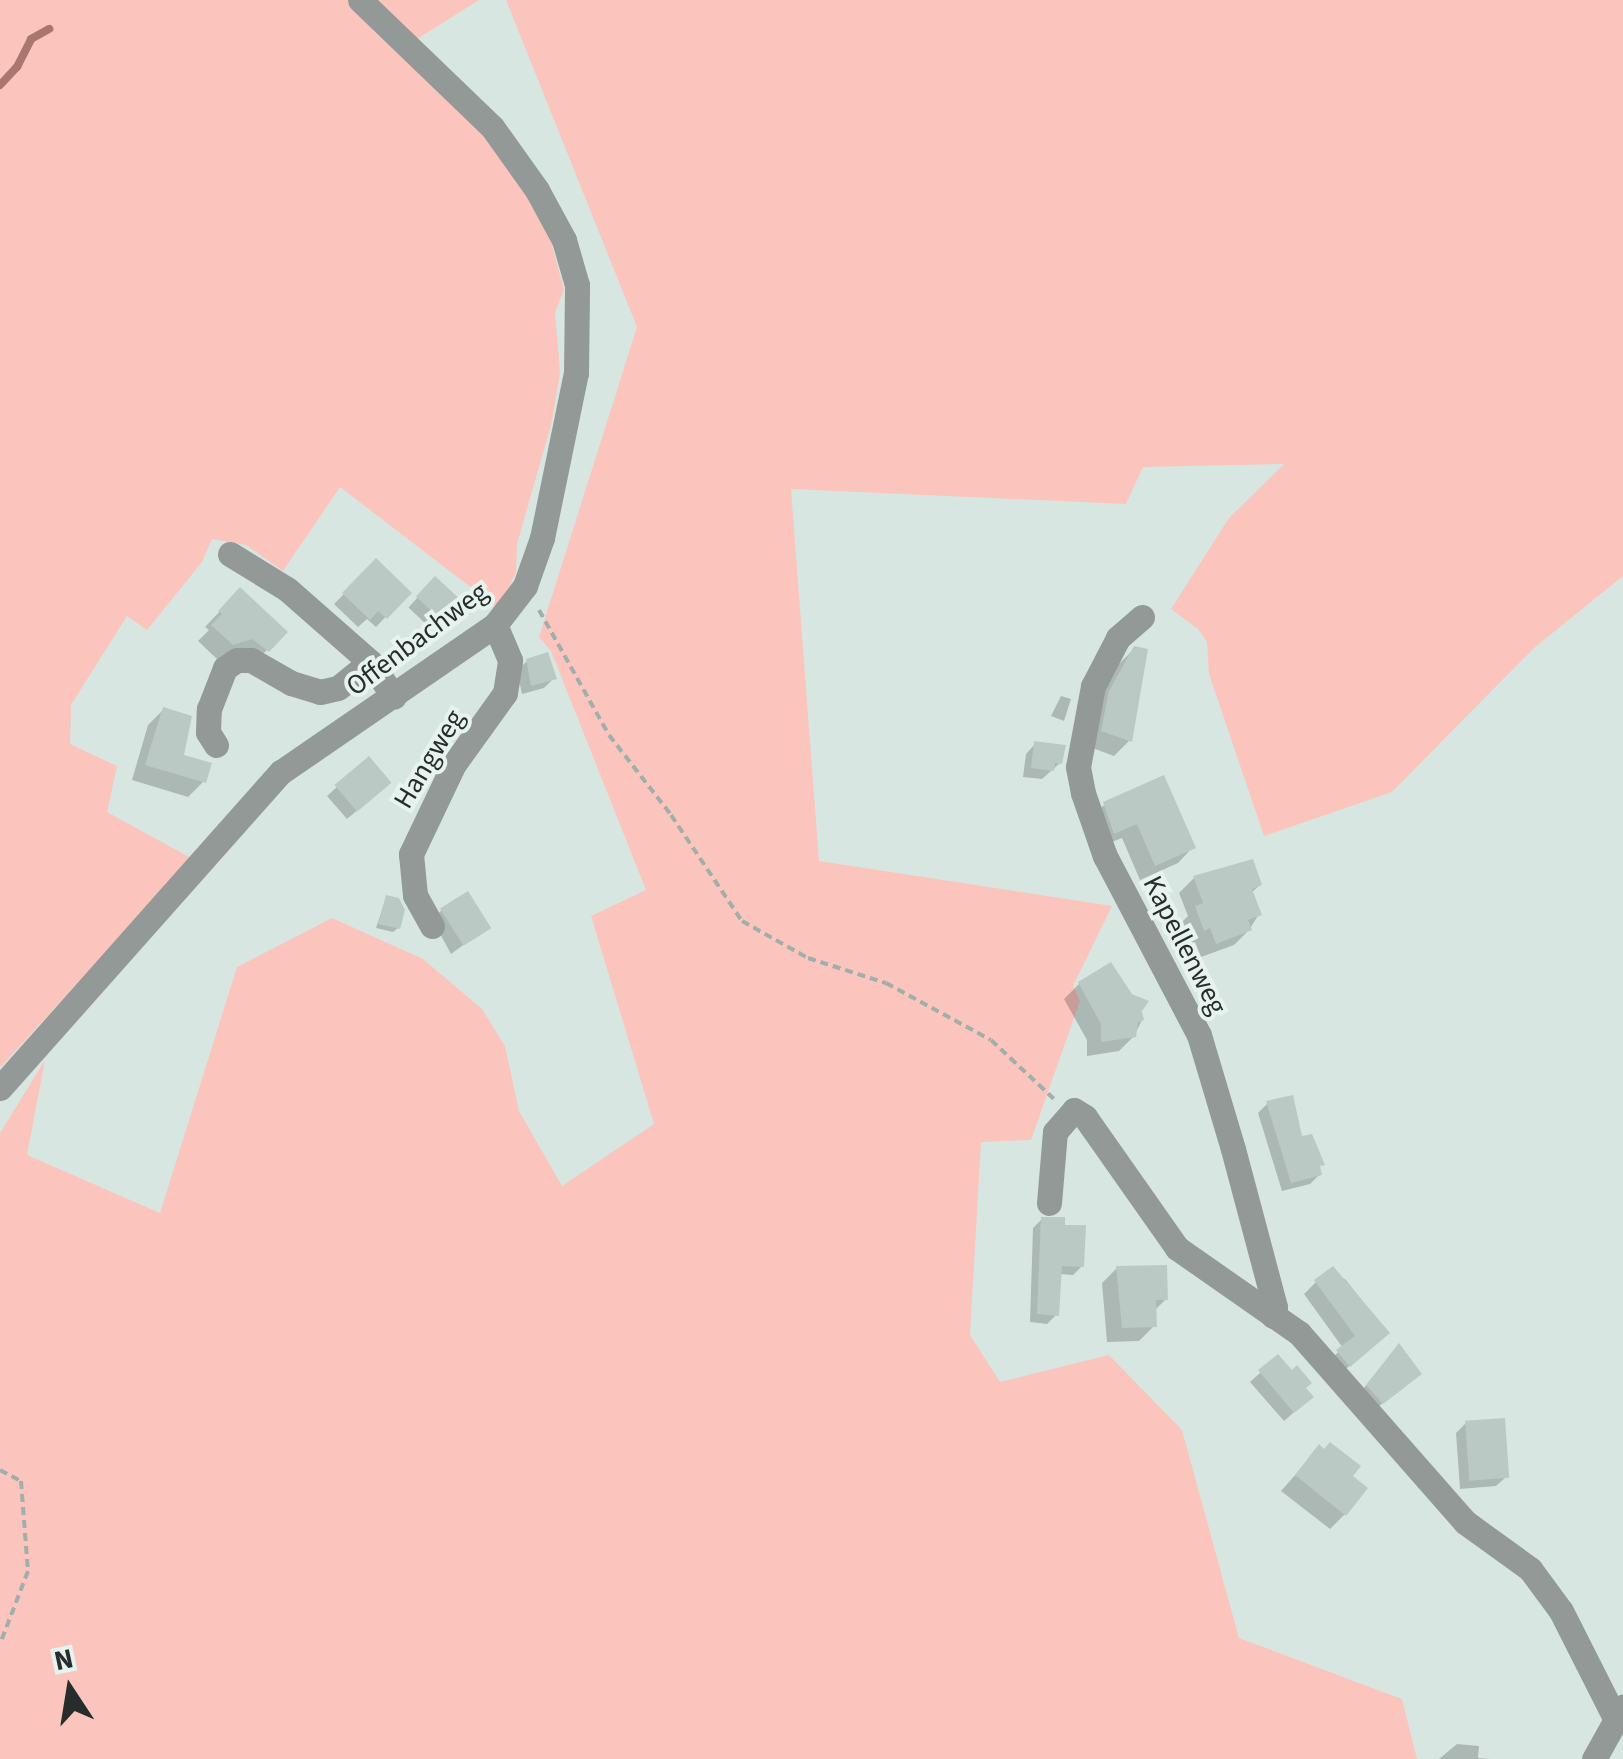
<!DOCTYPE html>
<style>
body{margin:0}
#map{position:relative;width:1623px;height:1759px;overflow:hidden;background:#d8e6e1;font-family:"Source Sans 3",sans-serif}
div>[style]{position:absolute}
.green>*{inset:0;background:#fbc5be}
.shadow>*{inset:0;background:#0003;transform-origin:0 0}
.stream>*{height:8px;margin:-4px;padding:0 4px;transform-origin:4px;border-radius:4px;background:#a97770}
.building>*{inset:0;background:#bbc9c4;transform-origin:0 0}
.path>*{height:4px;margin-top:-2px;transform-origin:0;background:repeating-linear-gradient(90deg,#a2aea9 0 8px,transparent 0 13px)}
.minor>*{height:25px;margin:-12.5px;padding:0 12.5px;transform-origin:12.5px;border-radius:12.5px;background:#939997}
span{translate:-50% -50%;white-space:nowrap;text-align:center;line-height:1.15;-webkit-text-stroke:8px #e6f3ef;paint-order:stroke}
.street-label{font-size:28px;color:#272d2b}
.north{position:absolute;left:20px;top:1639px;width:100px;height:100px;-webkit-text-stroke:8px #e6f3ef;paint-order:stroke;rotate:348deg;font-size:28px;font-weight:700;line-height:40px;text-align:center;color:#272d2b}
.north::after{content:'';display:block;margin:auto;width:35px;height:45px;background:#272d2b;clip-path:polygon(50% 0,100% 100%,50% 72%,0 100%)}
</style>
<div id="map">
<div class="green">
<i style="clip-path:polygon(0 0,352px 0,478px 126px,547px 226px,564px 290px,555px 312px,560px 373px,551px 425px,517px 544px,516px 572px,499px 609px,340px 487px,283px 571px,246px 545px,212px 539px,202px 562px,147px 630px,127px 616px,71px 705px,70px 744px,117px 766px,107px 812px,191px 858px,0 1068px)"></i>
<i style="clip-path:polygon(375px 0,479px 0,414px 41px)"></i>
<i style="clip-path:polygon(506px 0,1623px 0,1623px 576px,1534px 648px,1392px 792px,1264px 836px,1209px 674px,1207px 642px,1198px 629px,1171px 609px,1229px 518px,1284px 464px,1143px 467px,1126px 504px,791px 489px,819px 861px,1112px 906px,1073px 986px,1080px 1001px,1031px 1140px,981px 1142px,970px 1335px,1000px 1382px,1109px 1355px,1182px 1430px,1239px 1638px,1402px 1699px,1417px 1759px,0 1759px,0 1133px,45px 1060px,27px 1155px,160px 1213px,237px 967px,332px 918px,423px 959px,482px 1009px,505px 1046px,519px 1111px,562px 1186px,654px 1124px,591px 916px,646px 890px,551px 651px,539px 637px,637px 327px)"></i>
</div>
<div class="shadow">
<i style="clip-path:polygon(376px 562px,408px 593px,376px 627px,367px 619px,358px 627px,334px 604px)"></i>
<i style="left:435px;top:579px;width:42px;height:39px;rotate:43deg"></i>
<i style="clip-path:polygon(240px 590px,285px 632px,252px 665px,236px 653px,217px 659px,198px 641px,209px 630px,205px 627px)"></i>
<i style="clip-path:polygon(1135px 648px,1145px 651px,1129px 741px,1114px 756px,1087px 746px,1094px 709px,1119px 664px)"></i>
<i style="clip-path:polygon(527px 661px,554px 678px,544px 688px,522px 694px,517px 671px)"></i>
<i style="clip-path:polygon(1061px 696px,1071px 699px,1064px 721px,1051px 716px)"></i>
<i style="clip-path:polygon(163px 710px,181px 757px,203px 782px,188px 797px,132px 780px,148px 725px)"></i>
<i style="clip-path:polygon(1035px 744px,1060px 763px,1042px 779px,1023px 777px,1026px 754px)"></i>
<i style="clip-path:polygon(368px 759px,379px 792px,347px 819px,327px 796px)"></i>
<i style="clip-path:polygon(1105px 804px,1193px 847px,1178px 863px,1140px 880px,1122px 838px,1099px 847px,1090px 819px)"></i>
<i style="clip-path:polygon(1194px 878px,1260px 885px,1251px 893px,1259px 914px,1249px 930px,1234px 945px,1201px 957px,1195px 942px,1188px 944px,1181px 923px,1188px 916px,1179px 893px)"></i>
<i style="clip-path:polygon(386px 898px,398px 928px,393px 932px,376px 928px)"></i>
<i style="clip-path:polygon(442px 910px,488px 927px,451px 954px,432px 919px)"></i>
<i style="clip-path:polygon(1079px 984px,1139px 1010px,1142px 1020px,1134px 1036px,1119px 1051px,1087px 1056px,1087px 1040px,1064px 999px)"></i>
<i style="clip-path:polygon(1268px 1103px,1300px 1139px,1317px 1146px,1320px 1174px,1310px 1184px,1282px 1191px,1258px 1113px)"></i>
<i style="clip-path:polygon(1042px 1219px,1063px 1227px,1082px 1266px,1073px 1275px,1059px 1274px,1056px 1315px,1047px 1324px,1030px 1322px,1033px 1228px)"></i>
<i style="clip-path:polygon(1117px 1268px,1166px 1299px,1154px 1311px,1154px 1326px,1139px 1341px,1107px 1342px,1102px 1283px)"></i>
<i style="clip-path:polygon(1345px 1279px,1387px 1332px,1337px 1377px,1325px 1364px,1343px 1348px,1304px 1294px,1316px 1282px)"></i>
<i style="clip-path:polygon(1398px 1347px,1418px 1374px,1366px 1417px,1353px 1401px)"></i>
<i style="clip-path:polygon(1278px 1357px,1303px 1388px,1301px 1406px,1284px 1421px,1250px 1382px)"></i>
<i style="clip-path:polygon(1466px 1423px,1506px 1477px,1496px 1486px,1460px 1489px,1456px 1433px)"></i>
<i style="clip-path:polygon(1319px 1448px,1349px 1477px,1345px 1514px,1330px 1529px,1281px 1491px)"></i>
<i style="clip-path:polygon(1457px 1744px,1479px 1746px,1478px 1758px,1490px 1759px,1439px 1759px)"></i>
</div>
<div class="stream">
<i style="left:0;top:85px;width:25px;rotate:-47deg"></i>
<i style="left:17px;top:67px;width:31px;rotate:-63deg"></i>
<i style="left:31px;top:39px;width:21px;rotate:-29deg"></i>
</div>
<div class="building">
<i style="clip-path:polygon(376px 558px,412px 593px,387px 619px,378px 611px,370px 620px,342px 593px)"></i>
<i style="left:435px;top:576px;width:47px;height:28px;rotate:43deg"></i>
<i style="clip-path:polygon(240px 587px,288px 632px,269px 652px,252px 639px,233px 645px,211px 625px,222px 614px,218px 611px)"></i>
<i style="clip-path:polygon(1134px 646px,1148px 649px,1132px 742px,1101px 731px,1109px 691px)"></i>
<i style="clip-path:polygon(548px 652px,557px 679px,531px 686px,526px 659px)"></i>
<i style="clip-path:polygon(163px 707px,192px 716px,184px 755px,212px 763px,206px 783px,145px 765px)"></i>
<i style="clip-path:polygon(1034px 741px,1066px 745px,1062px 764px,1055px 763px,1054px 771px,1031px 768px)"></i>
<i style="left:369px;top:756px;width:35px;height:45px;rotate:50deg"></i>
<i style="clip-path:polygon(1164px 775px,1196px 848px,1155px 866px,1137px 824px,1114px 834px,1103px 802px)"></i>
<i style="clip-path:polygon(1253px 859px,1262px 885px,1252px 889px,1262px 915px,1248px 920px,1252px 930px,1216px 944px,1210px 928px,1204px 931px,1195px 906px,1203px 903px,1193px 876px)"></i>
<i style="left:468px;top:891px;width:44px;height:33px;rotate:58deg"></i>
<i style="clip-path:polygon(386px 895px,399px 898px,405px 910px,400px 929px,378px 924px)"></i>
<i style="clip-path:polygon(1111px 962px,1132px 994px,1149px 1001px,1142px 1011px,1144px 1020px,1138px 1022px,1136px 1037px,1101px 1042px,1101px 1024px,1078px 982px)"></i>
<i style="clip-path:polygon(1293px 1095px,1302px 1136px,1312px 1134px,1325px 1165px,1320px 1166px,1322px 1175px,1291px 1183px,1266px 1101px)"></i>
<i style="clip-path:polygon(1041px 1217px,1065px 1217px,1065px 1225px,1086px 1225px,1084px 1267px,1062px 1266px,1059px 1316px,1037px 1314px)"></i>
<i style="clip-path:polygon(1167px 1265px,1168px 1300px,1156px 1300px,1157px 1327px,1122px 1328px,1116px 1266px)"></i>
<i style="clip-path:polygon(1333px 1266px,1390px 1333px,1350px 1367px,1336px 1350px,1355px 1336px,1314px 1280px)"></i>
<i style="clip-path:polygon(1399px 1343px,1422px 1374px,1383px 1404px,1366px 1385px)"></i>
<i style="clip-path:polygon(1278px 1354px,1292px 1370px,1297px 1365px,1312px 1383px,1306px 1388px,1314px 1397px,1294px 1413px,1258px 1370px)"></i>
<i style="left:1505px;top:1418px;width:60px;height:40px;rotate:86deg"></i>
<i style="clip-path:polygon(1330px 1442px,1361px 1466px,1353px 1476px,1368px 1488px,1346px 1516px,1295px 1475px,1319px 1444px,1324px 1449px)"></i>
</div>
<div class="path">
<i style="left:539px;top:610px;width:143px;rotate:60.8deg"></i>
<i style="left:609px;top:735px;width:101px;rotate:52.2deg"></i>
<i style="left:671px;top:815px;width:128px;rotate:56.2deg"></i>
<i style="left:742px;top:921px;width:76px;rotate:29.3deg"></i>
<i style="left:808px;top:958px;width:82px;rotate:17.8deg"></i>
<i style="left:886px;top:983px;width:119px;rotate:28.5deg"></i>
<i style="left:991px;top:1040px;width:86px;rotate:43.1deg"></i>
<i style="left:0;top:1470px;width:24px;rotate:28deg"></i>
<i style="left:21px;top:1481px;width:90px;rotate:85.6deg"></i>
<i style="left:28px;top:1571px;width:78px;rotate:111deg"></i>
</div>
<div class="minor">
<i style="left:230px;top:554px;width:67px;rotate:31.6deg"></i>
<i style="left:287px;top:589px;width:111px;rotate:41.3deg"></i>
<i style="left:370px;top:662px;width:42px;rotate:55.6deg"></i>
<i style="left:1142px;top:617px;width:32px;rotate:139deg"></i>
<i style="left:1118px;top:638px;width:54px;rotate:117.5deg"></i>
<i style="left:1093px;top:686px;width:82px;rotate:100.5deg"></i>
<i style="left:1078px;top:767px;width:26px;rotate:79deg"></i>
<i style="left:1083px;top:793px;width:67px;rotate:70.8deg"></i>
<i style="left:1105px;top:856px;width:202px;rotate:62.3deg"></i>
<i style="left:1199px;top:1035px;width:119px;rotate:73.4deg"></i>
<i style="left:1233px;top:1149px;width:163px;rotate:75.1deg"></i>
<i style="left:1275px;top:1307px;width:9px;rotate:103deg"></i>
<i style="left:216px;top:745px;width:15px;rotate:-122deg"></i>
<i style="left:208px;top:732px;width:23px;rotate:-88deg"></i>
<i style="left:209px;top:709px;width:44px;rotate:-68.7deg"></i>
<i style="left:225px;top:668px;width:14px;rotate:-34deg"></i>
<i style="left:237px;top:660px;width:14px"></i>
<i style="left:251px;top:660px;width:46px;rotate:29.9deg"></i>
<i style="left:291px;top:683px;width:30px;rotate:17deg"></i>
<i style="left:320px;top:692px;width:18px;rotate:-13deg"></i>
<i style="left:338px;top:688px;width:41px;rotate:-39.1deg"></i>
<i style="left:432px;top:926px;width:35px;rotate:-119deg"></i>
<i style="left:415px;top:895px;width:41px;rotate:-95.6deg"></i>
<i style="left:411px;top:854px;width:100px;rotate:-64.5deg"></i>
<i style="left:454px;top:764px;width:87px;rotate:-54.3deg"></i>
<i style="left:505px;top:693px;width:33px;rotate:-81deg"></i>
<i style="left:510px;top:660px;width:38px;rotate:-113deg"></i>
<i style="left:0;top:1088px;width:423px;rotate:-48.4deg"></i>
<i style="left:281px;top:772px;width:260px;rotate:-34.5deg"></i>
<i style="left:495px;top:625px;width:49px;rotate:-52.4deg"></i>
<i style="left:525px;top:586px;width:51px;rotate:-70.5deg"></i>
<i style="left:542px;top:538px;width:168px;rotate:-78.4deg"></i>
<i style="left:576px;top:373px;width:88px;rotate:-89.3deg"></i>
<i style="left:577px;top:285px;width:47px;rotate:-106.1deg"></i>
<i style="left:564px;top:240px;width:57px;rotate:-118.4deg"></i>
<i style="left:537px;top:190px;width:77px;rotate:-125.5deg"></i>
<i style="left:492px;top:127px;width:183px;rotate:-136.1deg"></i>
<i style="left:1049px;top:1203px;width:71px;rotate:-85.2deg"></i>
<i style="left:1055px;top:1132px;width:29px;rotate:-49deg"></i>
<i style="left:1074px;top:1110px;width:13px;rotate:32deg"></i>
<i style="left:1085px;top:1117px;width:160px;rotate:54.9deg"></i>
<i style="left:1177px;top:1248px;width:149px;rotate:34.9deg"></i>
<i style="left:1299px;top:1333px;width:252px;rotate:48.7deg"></i>
<i style="left:1465px;top:1522px;width:80px;rotate:35.9deg"></i>
<i style="left:1530px;top:1569px;width:52px;rotate:53.6deg"></i>
<i style="left:1561px;top:1611px;width:118px;rotate:63.2deg"></i>
<i style="left:1594px;top:1759px;width:60px;rotate:-60.9deg"></i>
</div>
<div class="street-label">
<span style="left:417px;top:639px;rotate:-37deg">Offenbachweg</span>
<span style="left:429px;top:759px;rotate:-59deg">Hangweg</span>
<span style="left:1185px;top:945px;rotate:63deg">Kapellenweg</span>
</div>
<div class="north">N</div>
</div>
